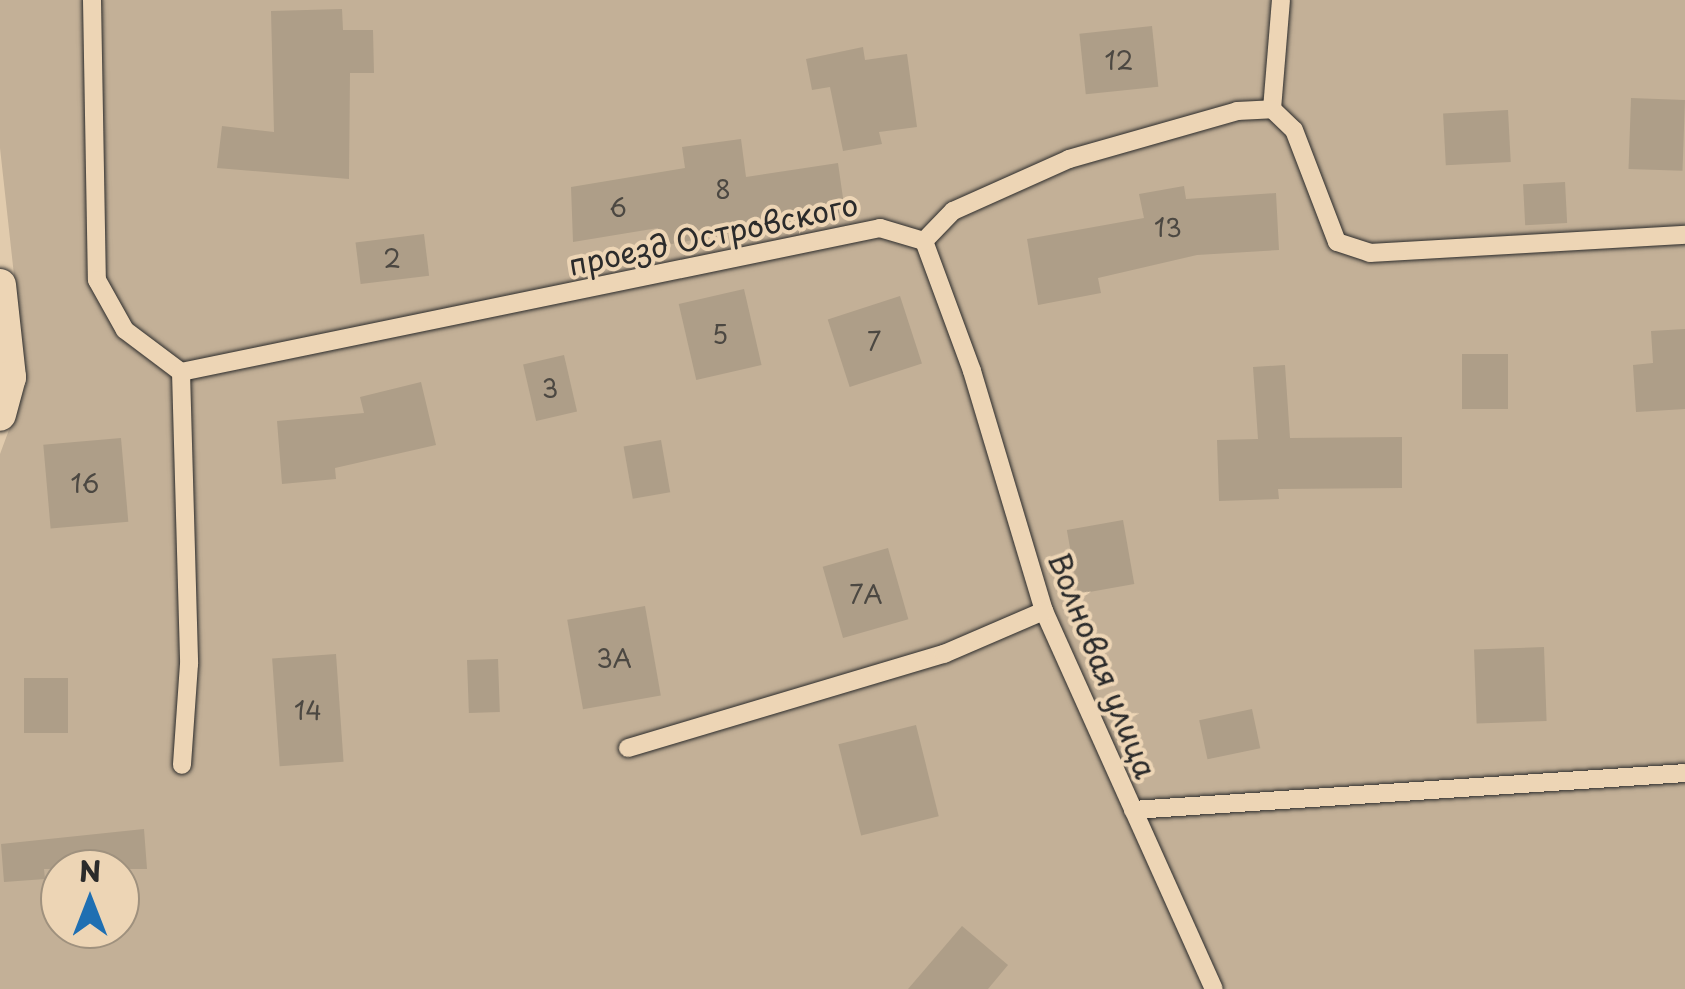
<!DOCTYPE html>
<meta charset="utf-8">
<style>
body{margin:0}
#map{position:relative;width:1685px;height:989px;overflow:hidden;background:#e1cbad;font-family:"Playpen Sans",sans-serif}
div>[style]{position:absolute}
.green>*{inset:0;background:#c3b097}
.building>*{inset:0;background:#ae9e88;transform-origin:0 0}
.roads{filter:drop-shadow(0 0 2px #2b2b2b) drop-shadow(0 0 2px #2b2b2b)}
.lane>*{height:18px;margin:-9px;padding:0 9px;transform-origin:9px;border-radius:9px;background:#edd5b5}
.street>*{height:32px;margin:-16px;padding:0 16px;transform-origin:16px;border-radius:16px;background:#edd5b5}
span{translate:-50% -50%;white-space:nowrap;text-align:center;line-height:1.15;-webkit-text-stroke:8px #edd5b5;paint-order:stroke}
.number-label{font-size:25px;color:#4c4842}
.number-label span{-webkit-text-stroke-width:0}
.street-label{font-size:30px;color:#2b2b2b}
.north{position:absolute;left:40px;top:849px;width:100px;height:100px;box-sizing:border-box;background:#edd5b5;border:2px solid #9f917e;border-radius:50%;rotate:0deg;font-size:28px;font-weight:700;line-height:40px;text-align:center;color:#2b2b2b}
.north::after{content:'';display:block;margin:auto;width:35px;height:45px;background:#1f6fb2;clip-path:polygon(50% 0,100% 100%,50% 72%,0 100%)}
</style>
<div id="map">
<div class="green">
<i style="clip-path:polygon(evenodd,0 0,1685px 0,1685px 989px,0 989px,0 454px,26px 384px,0 148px,0 0,60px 869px,120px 869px,120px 929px,60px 929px,60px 869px)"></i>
</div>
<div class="building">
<i style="clip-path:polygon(342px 9px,343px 30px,373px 30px,374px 73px,350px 73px,349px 179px,217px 168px,222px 126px,274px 132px,271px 11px)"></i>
<i style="left:1152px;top:26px;width:61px;height:73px;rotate:84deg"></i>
<i style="clip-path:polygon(863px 47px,865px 60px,907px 54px,917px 127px,879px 132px,882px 144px,843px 151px,830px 87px,812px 90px,806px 59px)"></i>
<i style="left:1631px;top:98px;width:54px;height:71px;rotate:2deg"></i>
<i style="left:1508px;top:110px;width:52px;height:65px;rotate:87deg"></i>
<i style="clip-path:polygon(741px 139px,746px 177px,838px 163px,845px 212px,661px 246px,658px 228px,573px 242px,571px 187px,685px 168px,682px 147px)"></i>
<i style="left:1565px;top:182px;width:41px;height:42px;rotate:87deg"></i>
<i style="clip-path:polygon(1184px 186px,1186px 199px,1276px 193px,1279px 250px,1197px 255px,1098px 278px,1101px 293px,1038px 305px,1027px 239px,1144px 218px,1139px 194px)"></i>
<i style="left:424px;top:234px;width:42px;height:69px;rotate:83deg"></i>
<i style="left:744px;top:289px;width:78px;height:67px;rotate:77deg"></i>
<i style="left:900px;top:296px;width:71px;height:76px;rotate:72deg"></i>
<i style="clip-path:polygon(1685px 329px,1685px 409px,1636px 412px,1633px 365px,1653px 363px,1651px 331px)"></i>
<i style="left:1462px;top:354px;width:46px;height:55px"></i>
<i style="left:564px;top:355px;width:58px;height:42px;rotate:77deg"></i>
<i style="clip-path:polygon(1285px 365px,1290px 438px,1402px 437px,1402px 488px,1278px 489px,1279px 499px,1219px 501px,1217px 440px,1258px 439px,1253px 367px)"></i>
<i style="clip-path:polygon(421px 382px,436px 445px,335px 468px,336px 479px,282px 484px,277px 421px,364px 413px,360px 397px)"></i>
<i style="left:121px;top:438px;width:84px;height:78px;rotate:85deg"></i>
<i style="left:661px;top:440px;width:53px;height:38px;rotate:80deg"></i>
<i style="left:1123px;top:520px;width:65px;height:57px;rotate:80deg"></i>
<i style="left:888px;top:548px;width:74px;height:68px;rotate:74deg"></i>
<i style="left:645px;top:606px;width:91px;height:79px;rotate:80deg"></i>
<i style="left:1544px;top:647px;width:74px;height:70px;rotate:88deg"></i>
<i style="left:336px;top:654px;width:108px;height:64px;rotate:86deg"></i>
<i style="left:498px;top:659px;width:53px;height:31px;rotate:88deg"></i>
<i style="left:24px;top:678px;width:44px;height:55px"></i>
<i style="left:1252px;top:709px;width:40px;height:54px;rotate:78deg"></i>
<i style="left:916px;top:725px;width:94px;height:80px;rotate:76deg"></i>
<i style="clip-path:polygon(144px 829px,147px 869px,44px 869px,45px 879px,4px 882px,1px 844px)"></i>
<i style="clip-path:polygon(962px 926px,1008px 965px,988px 989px,908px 989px)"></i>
</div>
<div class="roads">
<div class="lane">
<i style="left:92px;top:0;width:280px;rotate:89deg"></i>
<i style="left:97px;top:280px;width:57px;rotate:60.8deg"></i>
<i style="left:125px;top:330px;width:70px;rotate:36.9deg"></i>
<i style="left:1272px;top:109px;width:109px;rotate:-85.3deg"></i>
<i style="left:924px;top:241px;width:42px;rotate:-46deg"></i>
<i style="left:953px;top:211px;width:127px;rotate:-24.1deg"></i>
<i style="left:1069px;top:159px;width:175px;rotate:-15.9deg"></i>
<i style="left:1237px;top:111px;width:35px;rotate:-3deg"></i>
<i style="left:1272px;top:109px;width:30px;rotate:44deg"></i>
<i style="left:1294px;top:130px;width:120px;rotate:69deg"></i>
<i style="left:1337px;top:242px;width:35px;rotate:18deg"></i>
<i style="left:1370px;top:253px;width:316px;rotate:-3.3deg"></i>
<i style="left:924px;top:241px;width:139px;rotate:69.7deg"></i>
<i style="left:972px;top:371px;width:251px;rotate:73.3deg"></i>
<i style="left:1044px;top:611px;width:414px;rotate:65.8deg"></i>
<i style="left:181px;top:372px;width:714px;rotate:-11.64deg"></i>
<i style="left:880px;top:228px;width:46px;rotate:16.5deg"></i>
<i style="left:181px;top:372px;width:292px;rotate:88.4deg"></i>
<i style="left:189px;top:664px;width:101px;rotate:94deg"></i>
<i style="left:628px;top:748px;width:330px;rotate:-16.6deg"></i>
<i style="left:944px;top:654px;width:109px;rotate:-23.3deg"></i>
<i style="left:1133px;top:810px;width:553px;rotate:-3.83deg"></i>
</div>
<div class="street">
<i style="left:0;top:285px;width:93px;rotate:83.8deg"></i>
<i style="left:10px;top:377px;width:39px;rotate:105deg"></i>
</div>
</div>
<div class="number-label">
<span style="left:1119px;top:60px">12</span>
<span style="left:723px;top:189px">8</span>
<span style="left:618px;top:207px">6</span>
<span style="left:1168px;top:227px">13</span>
<span style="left:392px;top:258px">2</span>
<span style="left:720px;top:334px">5</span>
<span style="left:874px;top:341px">7</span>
<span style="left:550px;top:388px">3</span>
<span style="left:85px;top:483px">16</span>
<span style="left:866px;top:594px">7А</span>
<span style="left:614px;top:658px">3А</span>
<span style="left:308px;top:710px">14</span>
</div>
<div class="street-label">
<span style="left:713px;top:234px;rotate:-12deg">проезд Островского</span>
<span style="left:1103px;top:665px;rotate:68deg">Волновая улица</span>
</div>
<div class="north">N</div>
</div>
